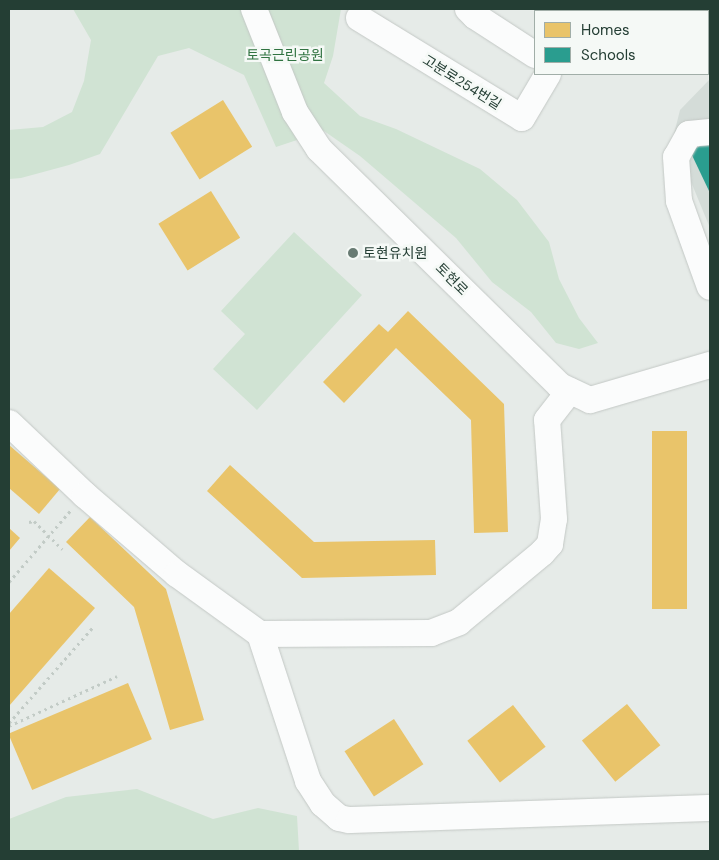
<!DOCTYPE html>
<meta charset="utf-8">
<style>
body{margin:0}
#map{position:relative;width:719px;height:860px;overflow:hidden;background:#e6ebe8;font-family:"DM Sans","Noto Sans KR",sans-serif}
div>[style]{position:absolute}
.built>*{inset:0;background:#d4dcd8}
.green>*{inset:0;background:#d0e3d3}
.homes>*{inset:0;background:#e9c46a;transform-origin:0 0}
.schools>*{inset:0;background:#2a9d8f}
.path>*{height:3px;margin-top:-1.5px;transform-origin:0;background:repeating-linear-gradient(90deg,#c2cbc6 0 2.5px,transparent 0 6.5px)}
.roads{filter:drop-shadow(0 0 1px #c3c8c5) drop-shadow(0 0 1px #c3c8c5)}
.minor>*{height:26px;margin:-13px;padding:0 13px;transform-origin:13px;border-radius:13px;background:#fbfcfc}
.dots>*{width:14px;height:14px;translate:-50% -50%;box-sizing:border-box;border:2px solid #f5f9f6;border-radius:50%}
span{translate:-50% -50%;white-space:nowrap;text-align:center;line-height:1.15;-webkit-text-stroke:5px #f5f9f6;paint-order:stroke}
.park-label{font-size:14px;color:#307341}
.street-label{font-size:14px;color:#243e34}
.poi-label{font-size:14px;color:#243e34}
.left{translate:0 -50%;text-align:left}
.frame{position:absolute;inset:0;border:10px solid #243e34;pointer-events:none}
.legend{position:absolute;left:534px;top:10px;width:175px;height:65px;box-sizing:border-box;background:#f5f9f6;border:1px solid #a1aea8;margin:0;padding:6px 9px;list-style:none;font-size:15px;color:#243e34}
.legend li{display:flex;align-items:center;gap:10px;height:25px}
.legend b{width:25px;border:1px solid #a1aea8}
</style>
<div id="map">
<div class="built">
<i style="clip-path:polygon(710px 79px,710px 228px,673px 138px,680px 110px)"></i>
</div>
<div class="green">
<i style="clip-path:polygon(73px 9px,341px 9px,333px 56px,324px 83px,360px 116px,396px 129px,480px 169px,517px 200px,549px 242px,559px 279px,579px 318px,598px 343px,579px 349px,556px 343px,531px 312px,492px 282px,456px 238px,360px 156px,324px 131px,276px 147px,244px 75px,189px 48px,158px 56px,100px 154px,69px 165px,21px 178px,9px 179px,9px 130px,43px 127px,72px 112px,84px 81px,91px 40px)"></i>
<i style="clip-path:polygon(294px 232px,362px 295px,257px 410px,213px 369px,245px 334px,221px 311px)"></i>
<i style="clip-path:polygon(137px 789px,213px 819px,258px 808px,297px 816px,299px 851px,9px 851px,9px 819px,66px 797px)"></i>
</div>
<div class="homes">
<i style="left:223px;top:100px;width:55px;height:62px;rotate:58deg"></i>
<i style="left:211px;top:191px;width:55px;height:62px;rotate:58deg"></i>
<i style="clip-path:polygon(408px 311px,504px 404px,508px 532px,474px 533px,471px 420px,396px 348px,344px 403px,323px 382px,379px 324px,388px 332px)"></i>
<i style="left:652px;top:431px;width:35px;height:178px"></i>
<i style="clip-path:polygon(9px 445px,60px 489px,39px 514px,9px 488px)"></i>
<i style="clip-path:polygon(230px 465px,314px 542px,435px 540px,436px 575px,302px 578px,207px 491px)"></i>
<i style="clip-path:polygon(90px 517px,166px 589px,204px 720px,170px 730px,134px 607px,66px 542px)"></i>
<i style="clip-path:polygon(9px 528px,20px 538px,9px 551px)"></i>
<i style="clip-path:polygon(49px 568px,95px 608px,9px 706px,9px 614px)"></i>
<i style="left:128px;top:683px;width:61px;height:130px;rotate:67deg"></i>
<i style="left:627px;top:704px;width:53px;height:58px;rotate:51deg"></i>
<i style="left:513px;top:705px;width:53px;height:58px;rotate:52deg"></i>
<i style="left:394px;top:719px;width:54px;height:59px;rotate:57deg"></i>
</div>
<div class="schools">
<i style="clip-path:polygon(710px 141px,710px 193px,690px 151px)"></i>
</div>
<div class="path">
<i style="left:29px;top:522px;width:5px;rotate:-11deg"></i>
<i style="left:34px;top:521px;width:40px;rotate:45deg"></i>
<i style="left:9px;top:582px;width:95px;rotate:-49.3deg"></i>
<i style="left:9px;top:723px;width:129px;rotate:-48.8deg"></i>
<i style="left:9px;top:726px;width:119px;rotate:-24.8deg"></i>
</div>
<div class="roads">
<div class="minor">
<i style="left:254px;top:9px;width:111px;rotate:68.3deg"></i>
<i style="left:295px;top:112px;width:44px;rotate:57deg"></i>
<i style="left:319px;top:149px;width:338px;rotate:44.5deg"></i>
<i style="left:560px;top:386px;width:33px;rotate:25deg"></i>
<i style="left:590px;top:400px;width:125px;rotate:-16.3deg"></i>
<i style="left:468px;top:9px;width:10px;rotate:45deg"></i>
<i style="left:475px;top:16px;width:72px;rotate:33deg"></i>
<i style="left:585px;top:11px;width:2px;rotate:-63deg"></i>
<i style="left:359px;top:18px;width:191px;rotate:31.5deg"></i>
<i style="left:522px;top:118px;width:51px;rotate:-59.4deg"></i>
<i style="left:710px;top:132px;width:21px;rotate:175deg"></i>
<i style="left:689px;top:134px;width:26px;rotate:119deg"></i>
<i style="left:676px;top:157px;width:44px;rotate:86.1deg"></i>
<i style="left:679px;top:201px;width:91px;rotate:70.2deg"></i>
<i style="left:9px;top:423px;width:105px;rotate:43.5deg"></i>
<i style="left:85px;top:495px;width:121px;rotate:40.7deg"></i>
<i style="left:177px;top:574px;width:102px;rotate:35.9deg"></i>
<i style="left:260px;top:634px;width:171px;rotate:-0.3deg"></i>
<i style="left:431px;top:633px;width:30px;rotate:-21deg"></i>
<i style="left:459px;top:622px;width:108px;rotate:-39.7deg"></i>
<i style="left:542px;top:553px;width:12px;rotate:-48deg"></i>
<i style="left:550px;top:544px;width:25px;rotate:-81deg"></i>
<i style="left:554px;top:519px;width:99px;rotate:-94deg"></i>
<i style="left:547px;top:420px;width:37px;rotate:-52deg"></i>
<i style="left:260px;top:634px;width:155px;rotate:71.9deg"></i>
<i style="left:308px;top:781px;width:27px;rotate:57deg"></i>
<i style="left:323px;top:804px;width:21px;rotate:41deg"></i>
<i style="left:339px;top:818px;width:10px;rotate:11deg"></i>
<i style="left:349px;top:820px;width:361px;rotate:-1.9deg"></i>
</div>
</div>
<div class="dots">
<i style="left:353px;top:253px;background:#687b73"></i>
</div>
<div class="park-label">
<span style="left:285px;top:55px">토곡근린공원</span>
</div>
<div class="street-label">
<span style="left:462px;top:82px;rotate:32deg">고분로254번길</span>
<span style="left:452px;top:279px;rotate:45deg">토현로</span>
</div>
<div class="poi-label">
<span class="left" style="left:363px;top:253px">토현유치원</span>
</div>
<div class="frame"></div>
<ul class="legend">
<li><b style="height:14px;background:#e9c46a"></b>Homes</li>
<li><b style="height:14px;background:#2a9d8f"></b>Schools</li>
</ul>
</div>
